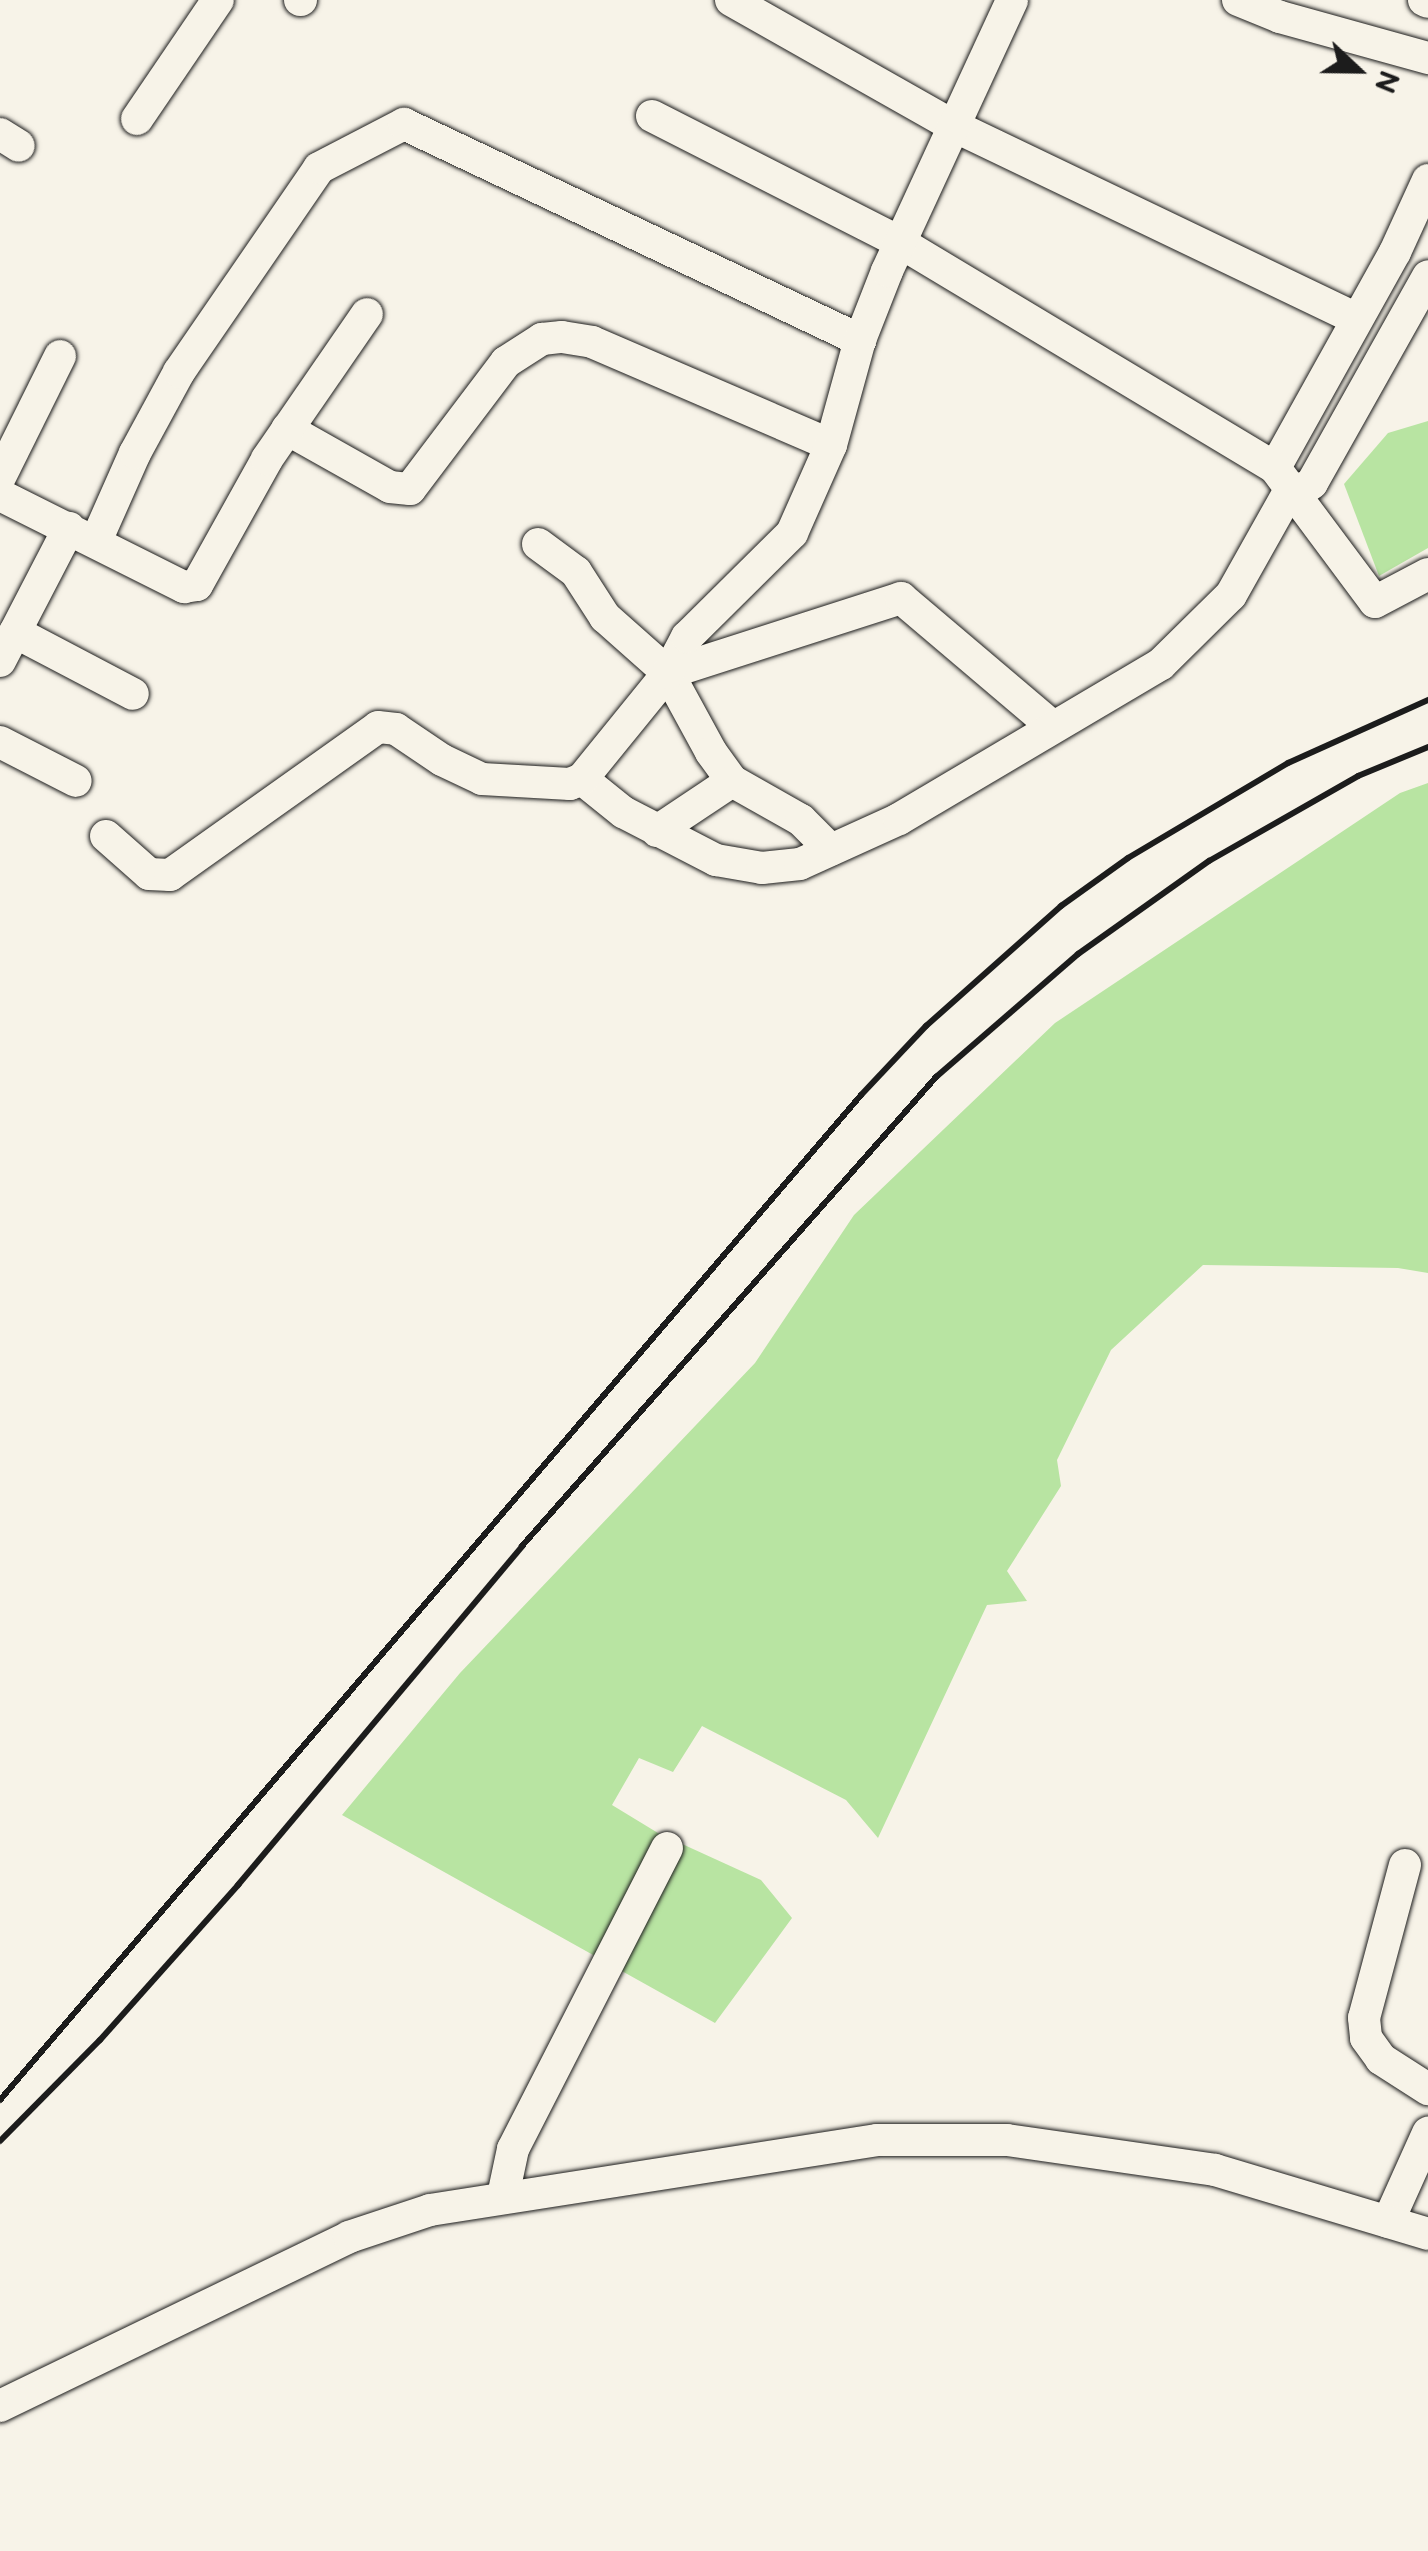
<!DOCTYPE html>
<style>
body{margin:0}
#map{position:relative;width:1428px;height:2551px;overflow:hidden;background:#f7f3e8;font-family:"Balsamiq Sans",sans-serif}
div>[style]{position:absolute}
.green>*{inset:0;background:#b8e4a2}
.roads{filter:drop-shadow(0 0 2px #1c1c1c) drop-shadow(0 0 2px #1c1c1c)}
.minor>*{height:32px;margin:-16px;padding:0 16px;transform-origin:16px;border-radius:16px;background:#f7f3e8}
.rail>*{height:6px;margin:-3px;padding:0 3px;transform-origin:3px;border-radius:3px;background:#1c1c1c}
span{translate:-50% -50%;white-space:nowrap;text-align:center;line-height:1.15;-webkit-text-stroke:8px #f7f3e8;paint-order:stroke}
.north{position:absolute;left:1308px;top:20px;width:100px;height:100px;-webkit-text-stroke:8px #f7f3e8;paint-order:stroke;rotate:112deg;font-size:28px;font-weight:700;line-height:40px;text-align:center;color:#1c1c1c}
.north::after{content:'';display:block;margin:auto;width:35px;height:45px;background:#1c1c1c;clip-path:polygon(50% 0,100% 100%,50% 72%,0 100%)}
</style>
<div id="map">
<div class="green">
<i style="clip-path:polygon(1428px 421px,1428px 548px,1379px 576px,1344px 484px,1388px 433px)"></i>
<i style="clip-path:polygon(1428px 783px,1428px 1273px,1398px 1268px,1203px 1265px,1111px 1350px,1057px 1460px,1061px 1486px,1007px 1571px,1027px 1601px,987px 1605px,878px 1838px,846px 1800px,702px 1726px,673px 1772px,639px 1758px,612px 1805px,658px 1833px,761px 1880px,792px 1918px,715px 2023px,342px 1815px,460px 1673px,755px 1363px,854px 1215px,1055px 1023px,1400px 793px)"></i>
</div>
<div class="roads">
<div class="minor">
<i style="left:300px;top:0;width:1px"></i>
<i style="left:731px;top:0;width:256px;rotate:29.5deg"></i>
<i style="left:954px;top:126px;width:446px;rotate:25.6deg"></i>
<i style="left:1238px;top:0;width:45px;rotate:22deg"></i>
<i style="left:1280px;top:17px;width:154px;rotate:15.5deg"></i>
<i style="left:1424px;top:0;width:4px;rotate:27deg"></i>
<i style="left:652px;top:116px;width:280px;rotate:27deg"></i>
<i style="left:901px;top:243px;width:436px;rotate:31deg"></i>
<i style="left:137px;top:119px;width:144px;rotate:-55.8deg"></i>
<i style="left:0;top:134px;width:22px;rotate:32deg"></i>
<i style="left:1428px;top:180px;width:79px;rotate:114.6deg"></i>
<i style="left:1395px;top:252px;width:247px;rotate:119.1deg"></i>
<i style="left:1275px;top:468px;width:167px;rotate:53.3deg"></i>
<i style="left:1375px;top:602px;width:60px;rotate:-27.8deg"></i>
<i style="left:287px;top:429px;width:118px;rotate:29.4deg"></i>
<i style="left:390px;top:487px;width:20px;rotate:6deg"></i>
<i style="left:410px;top:489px;width:159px;rotate:-52.9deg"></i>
<i style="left:506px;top:362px;width:43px;rotate:-32.6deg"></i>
<i style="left:542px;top:339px;width:20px;rotate:-6deg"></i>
<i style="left:562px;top:337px;width:30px;rotate:9deg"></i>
<i style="left:592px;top:342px;width:260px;rotate:23.3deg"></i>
<i style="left:0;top:477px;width:135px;rotate:-63.6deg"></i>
<i style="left:1291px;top:488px;width:13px;rotate:4deg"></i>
<i style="left:1304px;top:489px;width:10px;rotate:-37deg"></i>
<i style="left:1312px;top:483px;width:237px;rotate:-60.7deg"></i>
<i style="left:0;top:495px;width:206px;rotate:26.6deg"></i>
<i style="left:184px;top:587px;width:13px;rotate:-9deg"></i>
<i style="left:197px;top:585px;width:144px;rotate:-60.9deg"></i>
<i style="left:267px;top:459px;width:176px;rotate:-55.4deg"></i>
<i style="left:96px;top:541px;width:96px;rotate:-66.1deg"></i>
<i style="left:135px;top:453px;width:92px;rotate:-61.5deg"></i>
<i style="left:179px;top:372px;width:247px;rotate:-55.5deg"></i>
<i style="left:319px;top:168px;width:96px;rotate:-27.4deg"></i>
<i style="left:404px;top:124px;width:505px;rotate:25.35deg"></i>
<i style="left:538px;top:544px;width:47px;rotate:36.4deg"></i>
<i style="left:576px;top:572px;width:54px;rotate:57.2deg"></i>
<i style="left:605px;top:617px;width:84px;rotate:41.6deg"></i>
<i style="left:668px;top:673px;width:90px;rotate:61.4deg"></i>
<i style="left:711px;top:752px;width:36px;rotate:54deg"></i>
<i style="left:732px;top:781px;width:79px;rotate:29.5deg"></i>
<i style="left:801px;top:820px;width:42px;rotate:45deg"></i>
<i style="left:15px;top:632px;width:133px;rotate:27.7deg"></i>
<i style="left:0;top:661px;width:150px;rotate:-62.6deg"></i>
<i style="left:668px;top:673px;width:245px;rotate:-17.8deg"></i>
<i style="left:901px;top:598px;width:198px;rotate:40.3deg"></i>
<i style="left:0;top:742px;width:85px;rotate:27.2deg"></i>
<i style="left:582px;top:779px;width:53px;rotate:38.8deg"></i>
<i style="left:623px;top:812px;width:105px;rotate:27.3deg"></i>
<i style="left:716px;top:860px;width:47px;rotate:9.9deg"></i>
<i style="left:762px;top:868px;width:38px;rotate:-6deg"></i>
<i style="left:800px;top:864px;width:109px;rotate:-24.4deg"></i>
<i style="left:899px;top:819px;width:304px;rotate:-30.6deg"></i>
<i style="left:1161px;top:664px;width:98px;rotate:-44.6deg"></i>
<i style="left:1231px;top:595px;width:123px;rotate:-60.7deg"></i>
<i style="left:657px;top:831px;width:90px;rotate:-33.7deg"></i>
<i style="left:106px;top:836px;width:57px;rotate:41.5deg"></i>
<i style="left:149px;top:874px;width:21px;rotate:3deg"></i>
<i style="left:170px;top:875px;width:255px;rotate:-35.4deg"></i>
<i style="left:378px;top:727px;width:18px;rotate:6deg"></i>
<i style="left:396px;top:729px;width:55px;rotate:34deg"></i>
<i style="left:442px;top:760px;width:44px;rotate:25.4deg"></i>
<i style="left:482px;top:779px;width:88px;rotate:3.3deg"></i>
<i style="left:570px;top:784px;width:13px;rotate:-23deg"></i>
<i style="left:582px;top:779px;width:136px;rotate:-50.9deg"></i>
<i style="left:668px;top:673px;width:41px;rotate:-62.2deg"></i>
<i style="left:687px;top:637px;width:148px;rotate:-44.7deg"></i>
<i style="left:792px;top:533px;width:96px;rotate:-66.1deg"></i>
<i style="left:831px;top:445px;width:109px;rotate:-74.6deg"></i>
<i style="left:860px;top:340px;width:74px;rotate:-68.6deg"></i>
<i style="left:887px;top:271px;width:298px;rotate:-65.2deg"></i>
<i style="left:1405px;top:1865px;width:158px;rotate:105deg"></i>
<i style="left:1364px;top:2018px;width:20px;rotate:84deg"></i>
<i style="left:1366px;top:2038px;width:26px;rotate:54deg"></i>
<i style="left:1381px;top:2059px;width:56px;rotate:32.6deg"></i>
<i style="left:503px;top:2196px;width:48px;rotate:-78deg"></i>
<i style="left:513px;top:2149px;width:338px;rotate:-62.9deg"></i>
<i style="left:1388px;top:2222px;width:98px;rotate:-65.8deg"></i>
<i style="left:0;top:2406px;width:388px;rotate:-25.8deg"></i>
<i style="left:349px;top:2237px;width:85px;rotate:-18.4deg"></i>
<i style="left:430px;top:2210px;width:452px;rotate:-8.9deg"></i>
<i style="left:877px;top:2140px;width:130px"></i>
<i style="left:1007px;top:2140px;width:210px;rotate:8.2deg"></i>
<i style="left:1215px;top:2170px;width:222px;rotate:16.7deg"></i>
</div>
</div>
<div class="rail">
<i style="left:0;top:2100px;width:1323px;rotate:-49.41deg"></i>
<i style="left:861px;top:1095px;width:95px;rotate:-46.7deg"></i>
<i style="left:926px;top:1026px;width:181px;rotate:-41.6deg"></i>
<i style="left:1061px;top:906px;width:82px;rotate:-35.6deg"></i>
<i style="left:1128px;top:858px;width:186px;rotate:-30.7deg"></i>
<i style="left:1288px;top:763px;width:154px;rotate:-24.2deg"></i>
<i style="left:0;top:2141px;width:142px;rotate:-45.3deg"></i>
<i style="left:100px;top:2040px;width:208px;rotate:-48.3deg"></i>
<i style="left:238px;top:1885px;width:442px;rotate:-50deg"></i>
<i style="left:522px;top:1546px;width:626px;rotate:-48.56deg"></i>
<i style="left:936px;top:1077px;width:188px;rotate:-40.9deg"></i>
<i style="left:1078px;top:954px;width:161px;rotate:-35.4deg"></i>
<i style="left:1209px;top:861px;width:172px;rotate:-29.7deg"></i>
<i style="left:1358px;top:776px;width:76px;rotate:-22.5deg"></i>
</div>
<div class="north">N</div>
</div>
